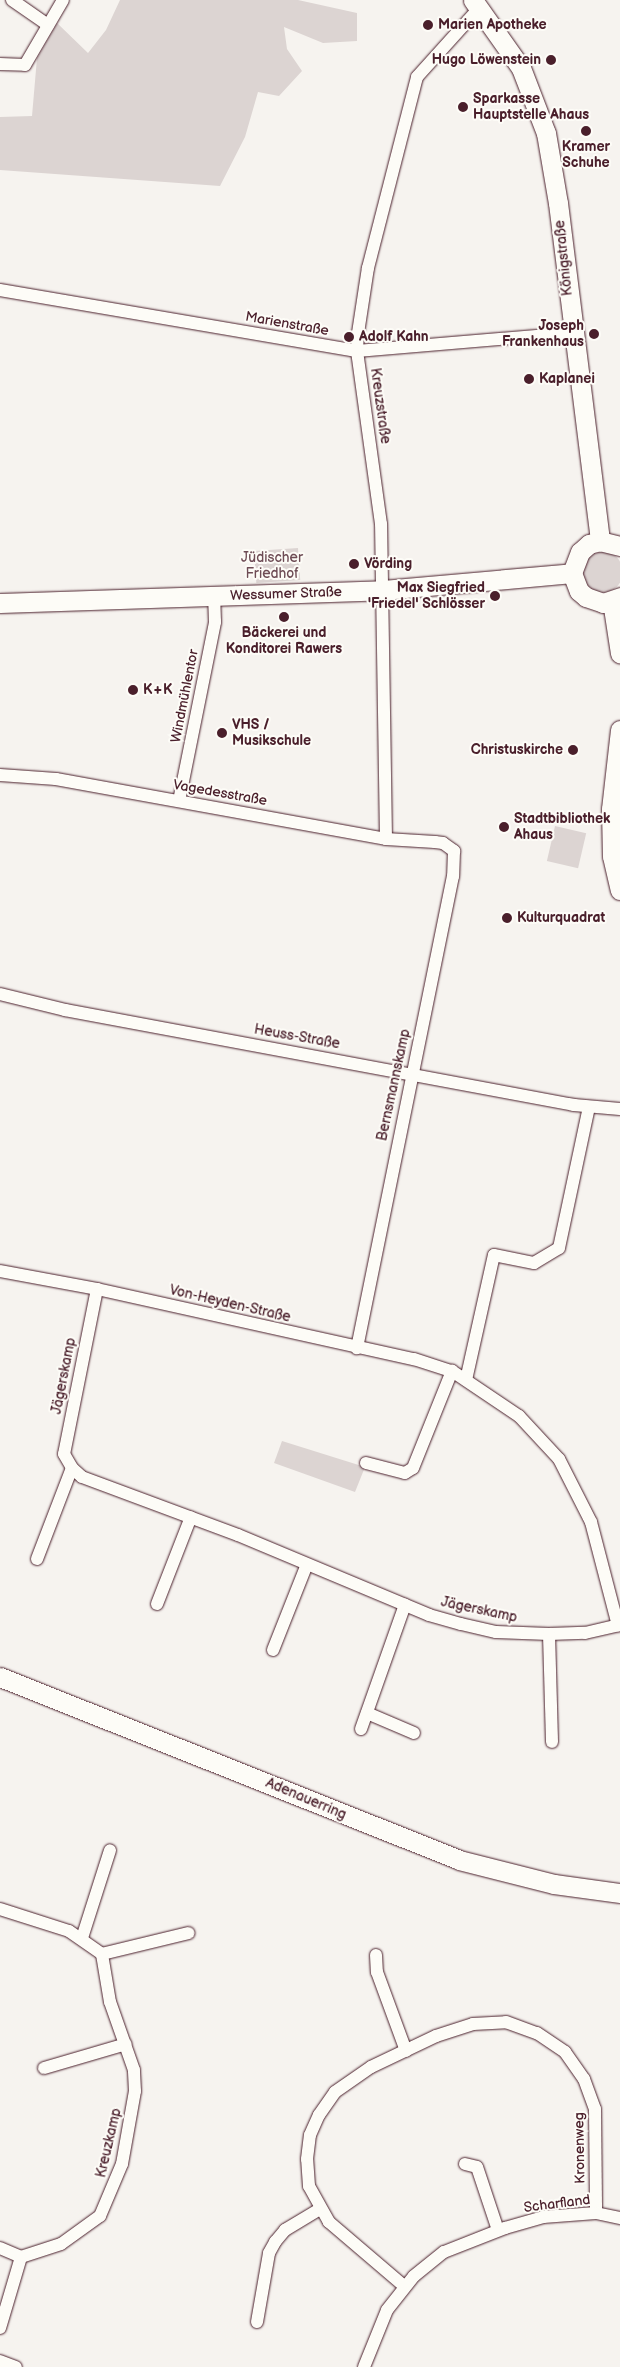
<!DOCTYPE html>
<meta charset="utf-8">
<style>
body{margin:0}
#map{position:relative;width:620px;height:2367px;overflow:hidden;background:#f6f3ef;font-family:"Balsamiq Sans",sans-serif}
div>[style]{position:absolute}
.green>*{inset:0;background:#dcd4d2;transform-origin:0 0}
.round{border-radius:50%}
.roads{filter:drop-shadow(0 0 1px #4a1f2b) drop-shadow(0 0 1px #4a1f2b)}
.street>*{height:12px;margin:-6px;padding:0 6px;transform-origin:6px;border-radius:6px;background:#fdfcf7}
.secondary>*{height:19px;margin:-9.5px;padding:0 9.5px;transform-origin:9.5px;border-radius:9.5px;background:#fdfcf7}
.dots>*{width:14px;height:14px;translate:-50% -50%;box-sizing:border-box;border:2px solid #fdfcf7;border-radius:50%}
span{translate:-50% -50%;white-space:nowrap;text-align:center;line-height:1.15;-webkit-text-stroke:4px #fdfcf7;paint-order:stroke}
.poi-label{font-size:14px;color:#4a1f2b;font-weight:700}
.left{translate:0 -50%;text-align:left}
.right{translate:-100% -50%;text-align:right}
.street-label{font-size:14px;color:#4a1f2b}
.park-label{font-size:14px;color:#6e4c55}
</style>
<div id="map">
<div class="green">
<i style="clip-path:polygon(120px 0,298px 0,357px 13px,357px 41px,323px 43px,284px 27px,287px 49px,302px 71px,279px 96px,258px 92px,245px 137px,220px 186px,0 170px,0 117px,32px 116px,37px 58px,57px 23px,88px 53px,106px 30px)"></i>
<i style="left:298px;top:548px;width:32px;height:44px;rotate:86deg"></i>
<i class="round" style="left:583px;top:552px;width:40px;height:40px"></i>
<i style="left:555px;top:826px;width:32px;height:36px;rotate:13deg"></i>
<i style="clip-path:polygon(282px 1441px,365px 1467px,355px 1492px,274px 1463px)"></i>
</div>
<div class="roads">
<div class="street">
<i style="left:12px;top:0;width:44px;rotate:34.8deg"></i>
<i style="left:0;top:64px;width:25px;rotate:2deg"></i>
<i style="left:25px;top:65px;width:75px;rotate:-59.7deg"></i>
<i style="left:0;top:290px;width:362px;rotate:9.7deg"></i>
<i style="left:357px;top:351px;width:216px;rotate:-4.8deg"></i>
<i style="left:0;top:775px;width:56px;rotate:4.1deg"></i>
<i style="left:56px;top:779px;width:335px;rotate:10.3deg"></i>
<i style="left:386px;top:839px;width:49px;rotate:3.5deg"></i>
<i style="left:435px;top:842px;width:8px;rotate:7deg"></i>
<i style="left:443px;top:843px;width:14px;rotate:36deg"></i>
<i style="left:454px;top:851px;width:25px;rotate:92deg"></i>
<i style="left:453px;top:876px;width:482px;rotate:101.5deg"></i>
<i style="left:179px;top:801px;width:183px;rotate:-78.6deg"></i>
<i style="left:215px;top:622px;width:25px;rotate:-92deg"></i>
<i style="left:386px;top:839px;width:315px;rotate:-90.9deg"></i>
<i style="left:381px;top:524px;width:175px;rotate:-97.9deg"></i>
<i style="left:357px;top:351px;width:18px;rotate:-87deg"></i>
<i style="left:358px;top:333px;width:66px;rotate:-81.3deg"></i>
<i style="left:368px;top:268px;width:197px;rotate:-75.6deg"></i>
<i style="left:417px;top:77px;width:94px;rotate:-48deg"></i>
<i style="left:0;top:994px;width:67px;rotate:13.8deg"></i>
<i style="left:65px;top:1010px;width:518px;rotate:10.57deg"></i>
<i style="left:574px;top:1105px;width:46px;rotate:5deg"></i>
<i style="left:0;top:1271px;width:99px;rotate:10.5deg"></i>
<i style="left:97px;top:1289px;width:325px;rotate:12.5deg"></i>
<i style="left:414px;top:1359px;width:40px;rotate:18deg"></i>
<i style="left:452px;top:1371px;width:81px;rotate:33.9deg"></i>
<i style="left:519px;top:1416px;width:59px;rotate:47.1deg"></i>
<i style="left:559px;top:1459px;width:71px;rotate:63.1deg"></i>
<i style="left:591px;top:1522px;width:107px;rotate:75.4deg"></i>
<i style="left:97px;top:1289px;width:168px;rotate:101.3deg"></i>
<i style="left:64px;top:1454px;width:16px;rotate:60deg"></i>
<i style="left:72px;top:1468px;width:13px;rotate:42deg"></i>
<i style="left:82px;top:1477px;width:166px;rotate:20.4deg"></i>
<i style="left:238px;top:1535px;width:207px;rotate:22.7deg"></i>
<i style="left:429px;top:1615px;width:33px;rotate:16deg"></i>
<i style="left:461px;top:1624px;width:36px;rotate:13deg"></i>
<i style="left:496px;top:1632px;width:53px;rotate:2.2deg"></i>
<i style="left:549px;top:1634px;width:36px;rotate:-2deg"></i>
<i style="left:585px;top:1633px;width:36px;rotate:-13deg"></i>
<i style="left:466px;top:1380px;width:128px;rotate:-77.4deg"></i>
<i style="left:494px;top:1255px;width:41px;rotate:11.3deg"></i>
<i style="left:534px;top:1263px;width:29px;rotate:-31deg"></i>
<i style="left:559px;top:1248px;width:144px;rotate:-78deg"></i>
<i style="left:366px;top:1463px;width:40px;rotate:14.4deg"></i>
<i style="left:405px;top:1473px;width:9px;rotate:-32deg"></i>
<i style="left:413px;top:1468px;width:105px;rotate:-68.1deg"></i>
<i style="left:37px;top:1559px;width:97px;rotate:-69deg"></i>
<i style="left:157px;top:1604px;width:93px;rotate:-68.7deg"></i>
<i style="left:549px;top:1634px;width:108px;rotate:88.4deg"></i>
<i style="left:273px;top:1650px;width:92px;rotate:-68.4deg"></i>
<i style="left:367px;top:1713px;width:51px;rotate:23.1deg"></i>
<i style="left:361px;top:1729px;width:132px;rotate:-70.5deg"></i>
<i style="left:0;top:1909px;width:72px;rotate:17.7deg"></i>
<i style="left:69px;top:1931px;width:40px;rotate:34.9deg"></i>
<i style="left:82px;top:1938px;width:92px;rotate:-72.3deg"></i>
<i style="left:376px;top:1955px;width:17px;rotate:87deg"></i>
<i style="left:377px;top:1972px;width:84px;rotate:69.8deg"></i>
<i style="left:44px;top:2068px;width:85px;rotate:-16.3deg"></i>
<i style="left:465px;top:2164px;width:12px;rotate:14deg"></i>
<i style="left:477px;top:2167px;width:66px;rotate:71.6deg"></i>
<i style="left:0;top:2248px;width:23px;rotate:23deg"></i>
<i style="left:404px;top:2286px;width:99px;rotate:-139.5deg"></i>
<i style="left:329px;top:2222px;width:41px;rotate:-119.1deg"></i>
<i style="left:309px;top:2186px;width:27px;rotate:-94deg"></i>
<i style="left:307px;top:2159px;width:24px;rotate:-83deg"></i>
<i style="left:310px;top:2135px;width:22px;rotate:-66deg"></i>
<i style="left:319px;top:2115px;width:28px;rotate:-55deg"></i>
<i style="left:335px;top:2092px;width:44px;rotate:-34.8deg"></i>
<i style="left:371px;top:2067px;width:72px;rotate:-25.5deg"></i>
<i style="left:436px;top:2036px;width:39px;rotate:-18deg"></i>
<i style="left:473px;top:2024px;width:33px;rotate:-3deg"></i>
<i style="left:506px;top:2022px;width:33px;rotate:20deg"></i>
<i style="left:537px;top:2033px;width:34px;rotate:34deg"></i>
<i style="left:565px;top:2052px;width:33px;rotate:55deg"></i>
<i style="left:584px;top:2079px;width:32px;rotate:70deg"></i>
<i style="left:595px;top:2109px;width:104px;rotate:89.4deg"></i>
<i style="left:257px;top:2322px;width:70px;rotate:-80.1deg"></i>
<i style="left:269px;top:2253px;width:13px;rotate:-61deg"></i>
<i style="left:275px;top:2242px;width:16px;rotate:-50deg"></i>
<i style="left:285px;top:2230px;width:41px;rotate:-31deg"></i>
<i style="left:0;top:2328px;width:74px;rotate:-73.5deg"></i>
<i style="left:21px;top:2257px;width:42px;rotate:-18deg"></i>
<i style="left:61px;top:2244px;width:48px;rotate:-35.7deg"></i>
<i style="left:100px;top:2216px;width:56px;rotate:-67.1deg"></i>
<i style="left:122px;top:2164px;width:74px;rotate:-79.9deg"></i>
<i style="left:135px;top:2091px;width:21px;rotate:-93deg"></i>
<i style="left:134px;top:2070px;width:72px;rotate:-109.4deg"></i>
<i style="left:110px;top:2002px;width:49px;rotate:-99.5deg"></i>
<i style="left:102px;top:1954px;width:89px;rotate:-13.6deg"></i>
<i style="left:0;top:2361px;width:17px;rotate:21deg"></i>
<i style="left:364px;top:2367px;width:61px;rotate:-68deg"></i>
<i style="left:387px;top:2310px;width:43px;rotate:-51.5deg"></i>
<i style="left:414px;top:2276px;width:38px;rotate:-39deg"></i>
<i style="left:444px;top:2252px;width:66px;rotate:-21.5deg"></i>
<i style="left:505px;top:2228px;width:40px;rotate:-16deg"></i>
<i style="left:543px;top:2217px;width:53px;rotate:-4.3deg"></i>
<i style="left:596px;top:2213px;width:25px;rotate:12deg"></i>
</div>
<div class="secondary">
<i style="left:473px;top:0;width:83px;rotate:54.8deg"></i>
<i style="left:521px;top:68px;width:70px;rotate:69deg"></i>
<i style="left:546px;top:133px;width:71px;rotate:80.3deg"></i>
<i style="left:558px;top:203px;width:341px;rotate:82.9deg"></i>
<i style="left:620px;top:546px;width:21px;rotate:-166deg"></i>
<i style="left:600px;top:541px;width:11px;rotate:165deg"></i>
<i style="left:589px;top:544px;width:12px;rotate:138deg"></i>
<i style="left:580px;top:552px;width:22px;rotate:111deg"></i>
<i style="left:572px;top:573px;width:19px;rotate:69deg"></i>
<i style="left:579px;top:591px;width:9px;rotate:41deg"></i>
<i style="left:586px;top:597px;width:18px;rotate:19deg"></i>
<i style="left:603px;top:603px;width:18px;rotate:-19deg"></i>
<i style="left:612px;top:601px;width:53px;rotate:81.3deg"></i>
<i style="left:0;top:603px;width:383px;rotate:-1.9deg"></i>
<i style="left:383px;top:590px;width:190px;rotate:-5.1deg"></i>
<i style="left:620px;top:730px;width:80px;rotate:96.5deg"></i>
<i style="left:611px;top:809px;width:47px;rotate:88.8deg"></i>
<i style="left:612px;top:856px;width:35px;rotate:77deg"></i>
<i style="left:0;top:1677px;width:494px;rotate:21.7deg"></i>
<i style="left:459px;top:1860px;width:98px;rotate:14.2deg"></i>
<i style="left:554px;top:1884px;width:67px;rotate:7.8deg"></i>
</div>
</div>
<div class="dots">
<i style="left:428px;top:25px;background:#4a1f2b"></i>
<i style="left:551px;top:60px;background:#4a1f2b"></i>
<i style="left:463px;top:107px;background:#4a1f2b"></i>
<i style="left:586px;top:131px;background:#4a1f2b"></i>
<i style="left:594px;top:334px;background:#4a1f2b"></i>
<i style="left:349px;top:337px;background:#4a1f2b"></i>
<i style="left:529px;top:379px;background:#4a1f2b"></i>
<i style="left:354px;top:564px;background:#4a1f2b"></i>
<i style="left:495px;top:596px;background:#4a1f2b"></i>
<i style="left:284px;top:617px;background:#4a1f2b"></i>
<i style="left:133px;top:690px;background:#4a1f2b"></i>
<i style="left:222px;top:733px;background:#4a1f2b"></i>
<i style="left:573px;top:750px;background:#4a1f2b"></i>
<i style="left:504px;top:827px;background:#4a1f2b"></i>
<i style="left:507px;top:918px;background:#4a1f2b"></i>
</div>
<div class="poi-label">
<span class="left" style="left:438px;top:25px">Marien Apotheke</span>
<span class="right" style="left:541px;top:60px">Hugo Löwenstein</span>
<span class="left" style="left:473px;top:107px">Sparkasse<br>Hauptstelle Ahaus</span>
<span style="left:586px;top:155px">Kramer<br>Schuhe</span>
<span class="right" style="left:584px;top:334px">Joseph<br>Frankenhaus</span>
<span class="left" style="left:359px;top:337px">Adolf Kahn</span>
<span class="left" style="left:539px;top:379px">Kaplanei</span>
<span class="left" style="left:364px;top:564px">Vörding</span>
<span class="right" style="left:485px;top:596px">Max Siegfried<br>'Friedel' Schlösser</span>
<span style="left:284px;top:641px">Bäckerei und<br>Konditorei Rawers</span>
<span class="left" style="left:143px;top:690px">K+K</span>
<span class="left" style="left:232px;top:733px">VHS /<br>Musikschule</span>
<span class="right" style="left:563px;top:750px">Christuskirche</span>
<span class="left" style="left:514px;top:827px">Stadtbibliothek<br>Ahaus</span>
<span class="left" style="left:517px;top:918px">Kulturquadrat</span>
</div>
<div class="street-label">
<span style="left:564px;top:258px;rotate:-96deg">Königstraße</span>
<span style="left:287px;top:324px;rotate:10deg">Marienstraße</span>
<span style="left:380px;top:406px;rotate:82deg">Kreuzstraße</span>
<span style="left:286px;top:594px;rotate:-2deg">Wessumer Straße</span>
<span style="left:185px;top:696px;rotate:-79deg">Windmühlentor</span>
<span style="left:220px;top:793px;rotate:10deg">Vagedesstraße</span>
<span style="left:297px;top:1037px;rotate:10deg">Heuss-Straße</span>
<span style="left:394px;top:1085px;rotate:-78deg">Bernsmannskamp</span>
<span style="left:230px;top:1304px;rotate:13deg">Von-Heyden-Straße</span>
<span style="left:64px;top:1376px;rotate:-79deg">Jägerskamp</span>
<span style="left:479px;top:1610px;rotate:12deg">Jägerskamp</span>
<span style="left:306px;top:1799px;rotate:23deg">Adenauerring</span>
<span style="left:109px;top:2143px;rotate:-77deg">Kreuzkamp</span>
<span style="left:580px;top:2148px;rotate:-91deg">Kronenweg</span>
<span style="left:557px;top:2204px;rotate:-7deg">Scharfland</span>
</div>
<div class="park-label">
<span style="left:272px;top:566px">Jüdischer<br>Friedhof</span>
</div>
</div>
